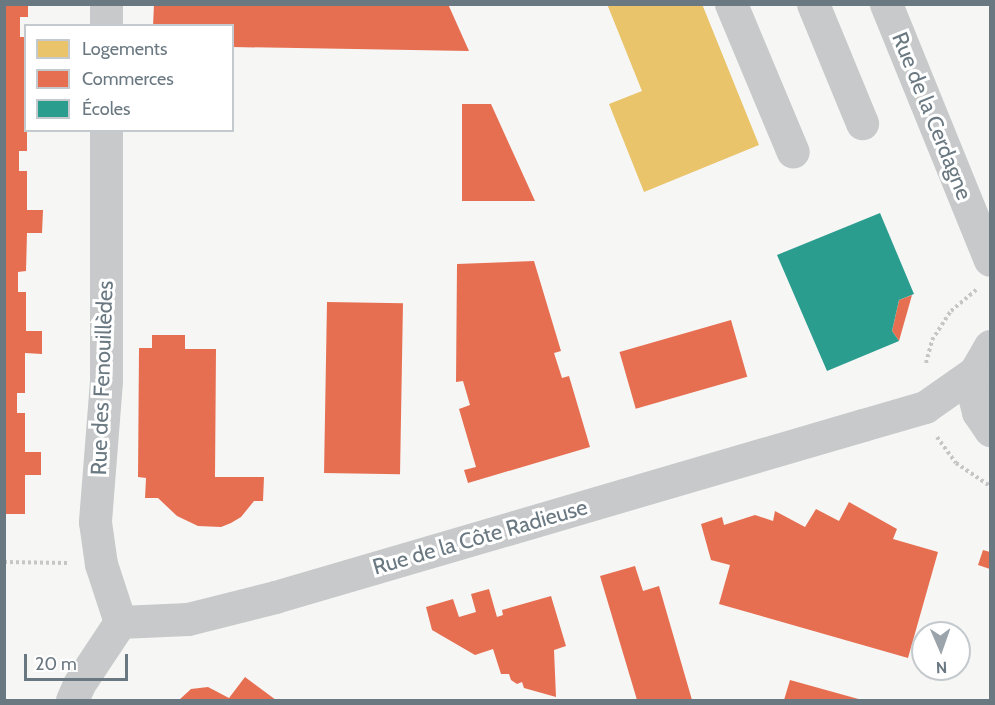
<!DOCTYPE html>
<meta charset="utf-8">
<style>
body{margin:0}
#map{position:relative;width:995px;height:705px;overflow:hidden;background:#f6f6f5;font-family:Cabin,sans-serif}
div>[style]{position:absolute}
.homes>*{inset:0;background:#e9c46a}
.shops>*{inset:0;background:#e76f51;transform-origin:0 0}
.schools>*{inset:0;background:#2a9d8f}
.path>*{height:4px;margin-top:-2px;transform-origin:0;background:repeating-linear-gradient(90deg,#c6c6c7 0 3px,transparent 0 6px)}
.minor>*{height:33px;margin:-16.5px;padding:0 16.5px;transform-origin:16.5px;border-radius:16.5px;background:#c7c9ca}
span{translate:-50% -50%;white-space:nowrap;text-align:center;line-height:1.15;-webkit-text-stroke:6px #fff;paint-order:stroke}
.street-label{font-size:22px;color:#6a7881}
.frame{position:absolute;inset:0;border:6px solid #6a7881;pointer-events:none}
.legend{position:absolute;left:24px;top:24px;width:210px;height:108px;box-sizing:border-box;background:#fff;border:2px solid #c3c9cd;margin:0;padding:8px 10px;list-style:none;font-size:18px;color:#6a7881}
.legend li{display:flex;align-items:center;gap:12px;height:30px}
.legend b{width:30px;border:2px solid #c3c9cd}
.north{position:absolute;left:911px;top:621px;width:60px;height:60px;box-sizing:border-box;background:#fff;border:2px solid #c3c9cd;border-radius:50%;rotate:178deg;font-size:16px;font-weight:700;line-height:24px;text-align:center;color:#6a7881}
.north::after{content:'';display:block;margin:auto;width:21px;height:27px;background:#9ba4aa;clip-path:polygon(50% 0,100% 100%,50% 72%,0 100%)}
.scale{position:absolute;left:24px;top:654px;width:104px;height:27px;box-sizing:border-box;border:3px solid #6a7881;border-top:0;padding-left:8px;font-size:18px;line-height:21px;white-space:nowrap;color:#6a7881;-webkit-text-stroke:4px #fff;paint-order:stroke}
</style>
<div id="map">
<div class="homes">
<i style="clip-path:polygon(607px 4px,702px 4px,759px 145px,644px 192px,609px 104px,642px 91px)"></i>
</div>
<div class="shops">
<i style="clip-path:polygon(4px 4px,28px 4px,28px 17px,20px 17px,20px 37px,26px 37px,27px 130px,27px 151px,19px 151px,19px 171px,27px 171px,27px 210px,43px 210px,42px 233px,27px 233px,26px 271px,18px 272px,18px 292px,26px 292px,26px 331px,42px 331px,42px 354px,25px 353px,25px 393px,17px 393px,17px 413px,25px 413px,25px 452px,41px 452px,41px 475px,25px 475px,25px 514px,4px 514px)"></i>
<i style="clip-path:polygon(154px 4px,448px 4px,469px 51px,232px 47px,232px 26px,153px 26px)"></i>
<i style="clip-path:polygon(462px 104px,491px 104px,535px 201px,462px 201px)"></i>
<i style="clip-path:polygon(534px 261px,561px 351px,554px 353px,562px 378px,569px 376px,590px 447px,468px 483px,464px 470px,476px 467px,459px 409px,470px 405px,463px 381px,456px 382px,457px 264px)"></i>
<i style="clip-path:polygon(912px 295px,899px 341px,892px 331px,899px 300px)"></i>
<i style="left:327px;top:302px;width:76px;height:171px;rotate:1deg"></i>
<i style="left:731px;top:320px;width:59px;height:116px;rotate:74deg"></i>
<i style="clip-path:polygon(152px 335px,185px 335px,185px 349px,216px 349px,215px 477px,264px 477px,263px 501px,254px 501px,241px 517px,231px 523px,221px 527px,198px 526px,177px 516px,158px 498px,145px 498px,146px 478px,138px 477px,139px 348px,152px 348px)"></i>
<i style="clip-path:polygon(849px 502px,897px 529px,893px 539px,938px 552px,908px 658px,719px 604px,730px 565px,711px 560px,701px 524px,722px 517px,724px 525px,755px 515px,773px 521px,775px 511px,805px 527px,816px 509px,839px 521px)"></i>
<i style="clip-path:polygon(983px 550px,990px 552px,990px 569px,978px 565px)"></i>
<i style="clip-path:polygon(635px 566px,643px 591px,659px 586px,692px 700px,637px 700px,600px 576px)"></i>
<i style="clip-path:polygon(489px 589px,497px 617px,503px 615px,502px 610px,551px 596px,566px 646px,554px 650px,556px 697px,524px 688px,522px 682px,517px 684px,511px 680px,509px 674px,501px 674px,493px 649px,475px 655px,432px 630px,426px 607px,453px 599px,459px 617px,476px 612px,471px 594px)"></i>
<i style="clip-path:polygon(245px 677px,276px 700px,179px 700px,191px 689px,208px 687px,229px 698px)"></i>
<i style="clip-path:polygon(790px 680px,862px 700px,784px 700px)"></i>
</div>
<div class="schools">
<i style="clip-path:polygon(880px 213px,914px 294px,899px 300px,892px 331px,899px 341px,827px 371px,777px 255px)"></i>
</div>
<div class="path">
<i style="left:926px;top:363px;width:24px;rotate:-75deg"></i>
<i style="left:932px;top:340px;width:35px;rotate:-57deg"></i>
<i style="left:951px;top:311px;width:33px;rotate:-40deg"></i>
<i style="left:937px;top:437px;width:32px;rotate:54deg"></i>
<i style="left:956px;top:463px;width:41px;rotate:34.1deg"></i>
<i style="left:4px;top:562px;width:63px;rotate:0.9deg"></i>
</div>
<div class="minor">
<i style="left:106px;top:4px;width:22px;rotate:90deg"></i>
<i style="left:731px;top:4px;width:160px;rotate:67.3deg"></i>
<i style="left:813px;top:4px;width:129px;rotate:67.6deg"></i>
<i style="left:886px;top:4px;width:276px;rotate:67.9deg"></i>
<i style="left:106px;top:130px;width:251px;rotate:90deg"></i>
<i style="left:106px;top:381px;width:141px;rotate:94.5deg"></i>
<i style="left:95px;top:522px;width:42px;rotate:81.9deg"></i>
<i style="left:101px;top:564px;width:61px;rotate:71.9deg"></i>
<i style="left:990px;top:346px;width:30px;rotate:120deg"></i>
<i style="left:975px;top:372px;width:20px;rotate:96deg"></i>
<i style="left:973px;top:392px;width:21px;rotate:76deg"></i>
<i style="left:978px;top:412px;width:22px;rotate:56deg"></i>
<i style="left:120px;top:622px;width:68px;rotate:-2.5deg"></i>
<i style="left:188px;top:619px;width:90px;rotate:-14.2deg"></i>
<i style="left:275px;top:597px;width:613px;rotate:-16.31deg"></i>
<i style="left:863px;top:425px;width:65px;rotate:-16.2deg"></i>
<i style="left:925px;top:407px;width:61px;rotate:-35deg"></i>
<i style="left:72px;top:700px;width:17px;rotate:-66deg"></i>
<i style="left:79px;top:684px;width:74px;rotate:-56.5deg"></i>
</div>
<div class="street-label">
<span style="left:932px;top:116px;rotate:68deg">Rue de la Cerdagne</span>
<span style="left:102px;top:378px;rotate:-88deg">Rue des Fenouillèdes</span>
<span style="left:480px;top:537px;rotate:-16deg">Rue de la Côte Radieuse</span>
</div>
<div class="frame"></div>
<ul class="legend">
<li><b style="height:16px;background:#e9c46a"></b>Logements</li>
<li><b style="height:16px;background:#e76f51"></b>Commerces</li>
<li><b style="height:16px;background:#2a9d8f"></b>Écoles</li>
</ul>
<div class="north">N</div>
<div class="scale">20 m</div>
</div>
